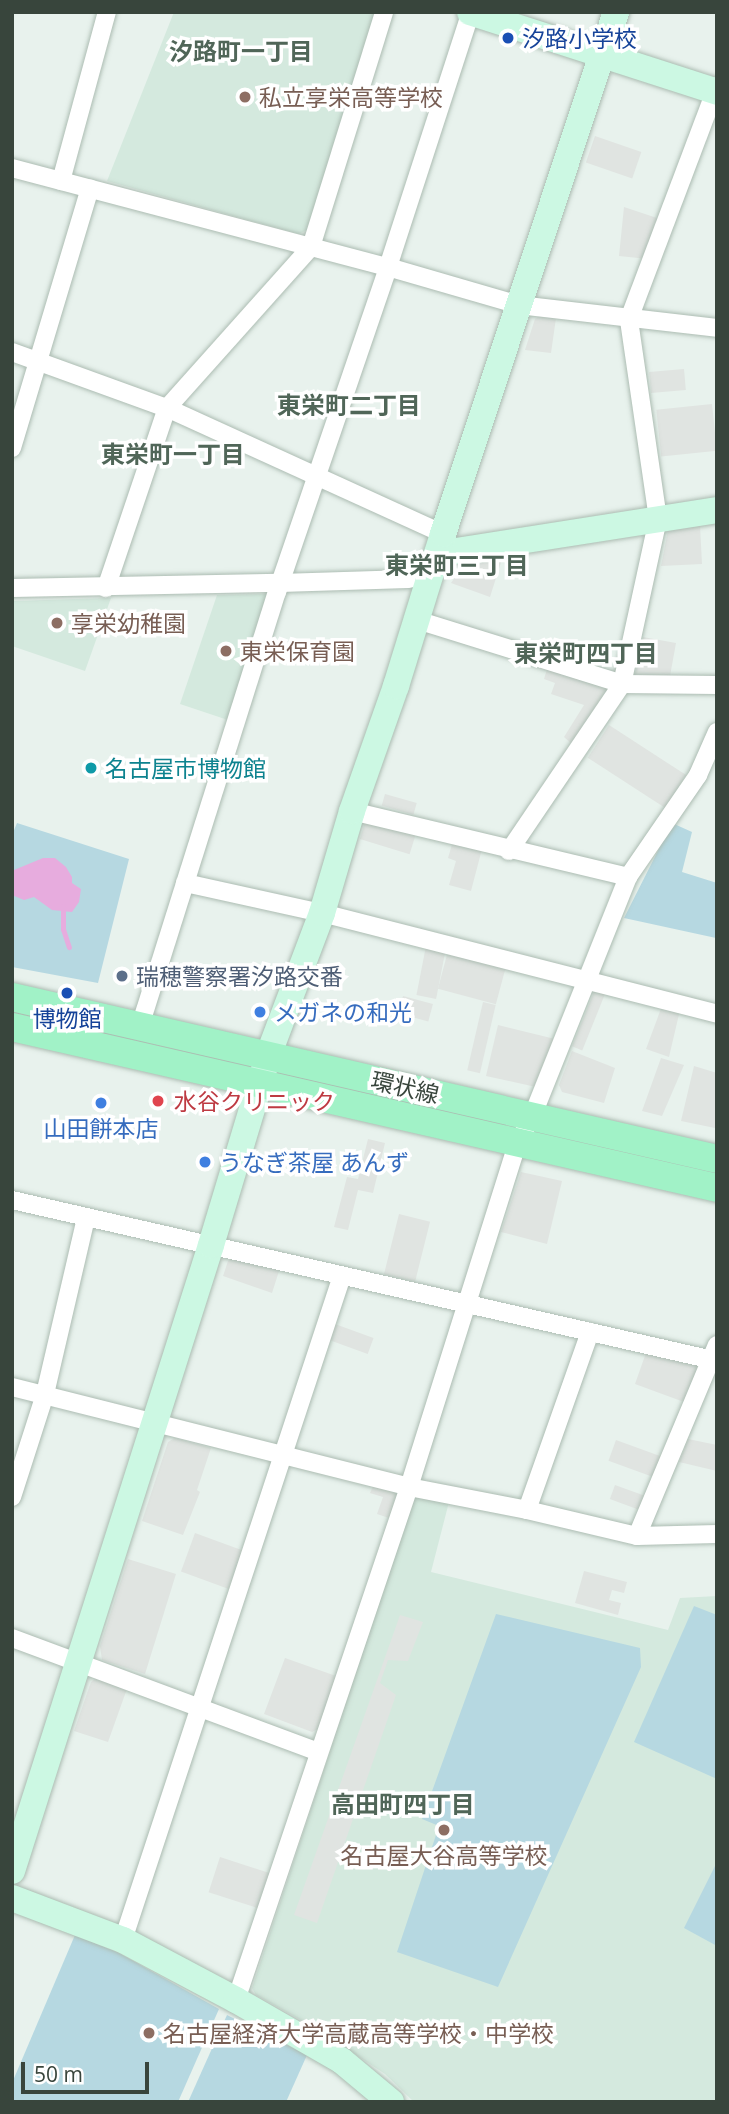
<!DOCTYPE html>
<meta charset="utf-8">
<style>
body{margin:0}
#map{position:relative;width:729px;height:2114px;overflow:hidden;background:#e8f2ed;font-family:"Open Sans","Noto Sans JP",sans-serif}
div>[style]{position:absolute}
.education>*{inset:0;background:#d4e9de}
.green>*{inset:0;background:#b6d8e1}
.parking>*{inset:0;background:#e0e4e1;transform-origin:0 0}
.water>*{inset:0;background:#e7acde}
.stream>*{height:5px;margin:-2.5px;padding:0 2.5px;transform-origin:2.5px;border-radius:2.5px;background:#e7acde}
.roads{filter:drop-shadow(0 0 2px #acbcb2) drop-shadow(0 0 2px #acbcb2)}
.street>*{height:18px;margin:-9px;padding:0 9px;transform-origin:9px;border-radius:9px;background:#fff}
.secondary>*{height:26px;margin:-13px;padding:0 13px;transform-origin:13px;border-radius:13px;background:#ccf8e3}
.primary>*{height:28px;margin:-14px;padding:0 14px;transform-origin:14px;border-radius:14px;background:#a1f2c7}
.dots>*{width:19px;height:19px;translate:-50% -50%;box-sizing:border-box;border:4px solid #fff;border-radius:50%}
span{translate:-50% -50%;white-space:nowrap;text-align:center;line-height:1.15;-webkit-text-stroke:7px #fff;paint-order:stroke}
.transit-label{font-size:23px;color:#164399}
.left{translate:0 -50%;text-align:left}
.education-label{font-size:23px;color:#785e54}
.culture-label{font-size:23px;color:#0d838f}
.service-label{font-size:23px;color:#4e5e75}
.shop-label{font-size:23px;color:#366cbe}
.street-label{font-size:23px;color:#38453c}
.health-label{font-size:23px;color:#be3a42}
.neighbourhood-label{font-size:24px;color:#506658;font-weight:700}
.frame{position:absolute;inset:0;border:14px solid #38453c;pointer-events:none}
.scale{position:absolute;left:21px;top:2062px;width:128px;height:32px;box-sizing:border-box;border:4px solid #38453c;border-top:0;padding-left:9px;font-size:21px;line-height:24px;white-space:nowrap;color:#38453c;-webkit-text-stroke:5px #fff;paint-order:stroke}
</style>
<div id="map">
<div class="education">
<i style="clip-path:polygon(174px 12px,375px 12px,311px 228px,299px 234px,107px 181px)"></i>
<i style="clip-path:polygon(268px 594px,231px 721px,180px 704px,217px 595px)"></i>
<i style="clip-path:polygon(111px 598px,85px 671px,12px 646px,12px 601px)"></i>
<i style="clip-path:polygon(419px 1494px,449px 1502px,431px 1572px,668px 1630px,680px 1598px,717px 1596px,717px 2102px,414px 2102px,385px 2074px,317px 2029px,256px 1995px,252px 1988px,413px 1499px)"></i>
</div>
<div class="green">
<i style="clip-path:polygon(17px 823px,129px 859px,98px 983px,12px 967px,12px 835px)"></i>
<i style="clip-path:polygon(672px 823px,692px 832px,682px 872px,717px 883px,716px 938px,624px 918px)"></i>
<i style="clip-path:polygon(694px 1606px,717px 1615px,717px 1779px,634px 1742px)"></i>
<i style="clip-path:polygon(496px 1614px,640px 1648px,641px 1667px,498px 1987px,397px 1952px,439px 1826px,422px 1819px)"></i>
<i style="clip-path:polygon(717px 1862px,717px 1946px,684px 1928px)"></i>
<i style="clip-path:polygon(75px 1935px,119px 1953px,219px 2009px,178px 2102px,12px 2102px,12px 2083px)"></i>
<i style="clip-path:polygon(227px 2015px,307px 2055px,286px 2102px,188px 2102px)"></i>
</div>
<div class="parking">
<i style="left:595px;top:136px;width:49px;height:28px;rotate:19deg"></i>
<i style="clip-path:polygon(624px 207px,663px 220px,648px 259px,619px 256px)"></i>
<i style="clip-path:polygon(541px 315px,556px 318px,551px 353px,525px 350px,535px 319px)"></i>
<i style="left:684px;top:369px;width:21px;height:35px;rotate:85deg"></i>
<i style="left:712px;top:404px;width:47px;height:56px;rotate:84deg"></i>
<i style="clip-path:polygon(700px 526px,702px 564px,661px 566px,668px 530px)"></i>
<i style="clip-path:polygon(502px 559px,490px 597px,451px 583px,462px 567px)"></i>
<i style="clip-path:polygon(643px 637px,676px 643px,670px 676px,635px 675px)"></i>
<i style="clip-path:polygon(548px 666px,616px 686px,574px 746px,564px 737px,584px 705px,551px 694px,555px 683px,544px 679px)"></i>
<i style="left:609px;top:725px;width:92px;height:39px;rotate:33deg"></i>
<i style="left:385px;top:794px;width:33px;height:12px;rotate:16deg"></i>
<i style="left:366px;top:819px;width:52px;height:21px;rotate:17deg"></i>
<i style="clip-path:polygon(453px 841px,482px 849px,471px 891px,449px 885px,456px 861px,448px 858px)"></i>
<i style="left:426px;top:946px;width:20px;height:50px;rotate:11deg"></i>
<i style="left:448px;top:951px;width:60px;height:39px;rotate:15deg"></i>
<i style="left:596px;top:987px;width:11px;height:64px;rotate:22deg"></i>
<i style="left:403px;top:996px;width:31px;height:18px;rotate:15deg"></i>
<i style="left:483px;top:1002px;width:13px;height:70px;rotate:13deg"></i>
<i style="clip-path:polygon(662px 1006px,680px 1010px,669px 1057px,646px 1049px)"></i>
<i style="clip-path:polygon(498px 1025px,555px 1039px,536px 1087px,486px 1076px)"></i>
<i style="clip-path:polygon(572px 1051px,615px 1068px,604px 1103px,562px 1092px,559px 1085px)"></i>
<i style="clip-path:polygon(661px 1058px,684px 1065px,662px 1116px,642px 1111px)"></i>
<i style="clip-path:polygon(694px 1066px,717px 1073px,715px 1128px,681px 1121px)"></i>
<i style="clip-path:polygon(368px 1139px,385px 1143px,373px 1193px,358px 1190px,348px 1230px,334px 1227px,347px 1177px,358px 1179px)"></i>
<i style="clip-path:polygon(521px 1172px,562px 1181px,547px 1244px,501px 1232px)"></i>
<i style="left:399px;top:1214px;width:32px;height:62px;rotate:14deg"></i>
<i style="clip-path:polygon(236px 1256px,280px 1268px,272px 1293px,223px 1276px,228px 1261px)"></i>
<i style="left:335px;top:1324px;width:41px;height:17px;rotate:20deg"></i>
<i style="clip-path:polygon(647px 1350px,695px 1361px,698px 1370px,684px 1402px,635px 1384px)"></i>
<i style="clip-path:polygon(175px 1438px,211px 1448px,197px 1490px,200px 1492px,183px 1535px,142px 1521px,168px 1442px)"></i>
<i style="clip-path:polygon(688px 1439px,717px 1445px,717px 1471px,679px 1462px)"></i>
<i style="left:616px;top:1440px;width:49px;height:22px;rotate:20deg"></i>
<i style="clip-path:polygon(374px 1484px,393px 1490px,397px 1495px,389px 1518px,377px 1514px,383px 1497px,370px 1493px)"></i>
<i style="left:615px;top:1485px;width:33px;height:15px;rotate:20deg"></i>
<i style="left:195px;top:1533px;width:53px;height:41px;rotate:20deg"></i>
<i style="clip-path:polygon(128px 1559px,176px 1574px,145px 1674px,102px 1660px,100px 1646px)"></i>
<i style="clip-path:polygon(584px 1571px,627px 1582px,624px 1593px,612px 1590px,609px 1600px,621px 1603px,618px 1615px,575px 1603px)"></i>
<i style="clip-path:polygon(400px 1615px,423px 1622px,408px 1661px,388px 1660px,380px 1683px,396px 1695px,317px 1923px,294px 1915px)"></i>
<i style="clip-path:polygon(285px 1658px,336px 1676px,318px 1729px,312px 1732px,264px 1714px)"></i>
<i style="clip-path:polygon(99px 1676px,128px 1686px,108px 1742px,74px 1731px,91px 1682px)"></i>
<i style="left:220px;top:1857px;width:54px;height:37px;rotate:18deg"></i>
</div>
<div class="water">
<i style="clip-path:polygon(43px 858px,55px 858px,66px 867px,72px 877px,72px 883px,81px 889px,79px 902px,72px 912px,52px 910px,34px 897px,24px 900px,12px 895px,14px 870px)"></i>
</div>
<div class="stream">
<i style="left:63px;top:906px;width:23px;rotate:90deg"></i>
<i style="left:63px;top:929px;width:19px;rotate:72deg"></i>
</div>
<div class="roads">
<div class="street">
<i style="left:12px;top:168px;width:389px;rotate:14.8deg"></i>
<i style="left:388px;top:267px;width:136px;rotate:16.2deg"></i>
<i style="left:519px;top:305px;width:199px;rotate:6.6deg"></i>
<i style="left:61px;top:181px;width:175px;rotate:-74.8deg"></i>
<i style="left:12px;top:352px;width:165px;rotate:19.9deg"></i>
<i style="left:167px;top:408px;width:303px;rotate:24.5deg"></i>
<i style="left:12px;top:448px;width:271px;rotate:-73.3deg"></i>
<i style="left:12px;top:588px;width:268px;rotate:-1.1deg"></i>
<i style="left:280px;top:583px;width:128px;rotate:-1.8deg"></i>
<i style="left:408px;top:579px;width:22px;rotate:-10deg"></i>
<i style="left:106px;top:588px;width:190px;rotate:-71.3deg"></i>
<i style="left:167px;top:408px;width:216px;rotate:-48.2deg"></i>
<i style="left:311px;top:247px;width:246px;rotate:-72.7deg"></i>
<i style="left:417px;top:620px;width:215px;rotate:17.3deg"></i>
<i style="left:622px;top:684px;width:95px;rotate:0.6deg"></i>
<i style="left:352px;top:811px;width:284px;rotate:13.4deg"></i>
<i style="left:509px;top:851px;width:202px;rotate:-55.9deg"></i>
<i style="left:622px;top:684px;width:169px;rotate:-77.7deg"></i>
<i style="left:658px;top:519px;width:202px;rotate:-98.3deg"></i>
<i style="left:629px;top:319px;width:249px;rotate:-69.3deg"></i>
<i style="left:185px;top:883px;width:140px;rotate:12.4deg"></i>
<i style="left:322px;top:913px;width:408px;rotate:14.3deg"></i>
<i style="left:140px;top:1026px;width:455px;rotate:-72.5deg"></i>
<i style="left:277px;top:592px;width:343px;rotate:-71.1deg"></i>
<i style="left:388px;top:267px;width:268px;rotate:-72deg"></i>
<i style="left:12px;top:1200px;width:723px;rotate:12.86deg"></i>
<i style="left:12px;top:1387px;width:409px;rotate:14.1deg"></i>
<i style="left:409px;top:1487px;width:120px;rotate:11deg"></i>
<i style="left:527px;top:1510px;width:113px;rotate:13.3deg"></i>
<i style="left:637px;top:1536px;width:80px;rotate:-1.4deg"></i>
<i style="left:12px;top:1497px;width:108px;rotate:-72.2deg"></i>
<i style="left:45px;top:1394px;width:181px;rotate:-76.9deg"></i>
<i style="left:527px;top:1510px;width:189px;rotate:-70.5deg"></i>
<i style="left:637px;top:1536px;width:207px;rotate:-67.3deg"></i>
<i style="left:12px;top:1638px;width:327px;rotate:20.4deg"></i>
<i style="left:123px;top:1940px;width:699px;rotate:-71.75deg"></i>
<i style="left:236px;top:2000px;width:541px;rotate:-71.36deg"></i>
<i style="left:409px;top:1487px;width:362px;rotate:-72.5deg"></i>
<i style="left:518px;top:1142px;width:29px;rotate:-61deg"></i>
<i style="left:532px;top:1117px;width:258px;rotate:-68.2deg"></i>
<i style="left:628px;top:877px;width:124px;rotate:-55.5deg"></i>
<i style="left:698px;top:775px;width:47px;rotate:-66.2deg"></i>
</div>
<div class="secondary">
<i style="left:470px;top:12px;width:260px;rotate:17.9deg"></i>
<i style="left:437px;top:554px;width:283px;rotate:-8.9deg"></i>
<i style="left:12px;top:1871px;width:657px;rotate:-72.36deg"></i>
<i style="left:211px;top:1245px;width:197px;rotate:-73.2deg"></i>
<i style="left:268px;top:1056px;width:153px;rotate:-69.3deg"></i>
<i style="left:322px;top:913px;width:106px;rotate:-73.6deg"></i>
<i style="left:352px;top:811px;width:133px;rotate:-70.6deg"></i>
<i style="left:396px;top:686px;width:159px;rotate:-72.8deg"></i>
<i style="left:443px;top:534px;width:550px;rotate:-71.66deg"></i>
<i style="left:12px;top:1898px;width:119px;rotate:20.7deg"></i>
<i style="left:123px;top:1940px;width:128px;rotate:28deg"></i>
<i style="left:236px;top:2000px;width:122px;rotate:29.9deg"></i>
<i style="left:342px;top:2061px;width:64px;rotate:39.9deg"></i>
</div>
<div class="primary">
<i style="left:12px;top:997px;width:723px;rotate:12.94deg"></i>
<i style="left:12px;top:1027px;width:723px;rotate:12.86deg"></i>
</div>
</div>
<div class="dots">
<i style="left:508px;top:38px;background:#1a4fb4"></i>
<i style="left:245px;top:97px;background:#8d6e63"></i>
<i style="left:57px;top:623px;background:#8d6e63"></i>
<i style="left:226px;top:651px;background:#8d6e63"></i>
<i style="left:91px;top:768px;background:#0f9aa8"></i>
<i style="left:122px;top:976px;background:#5c6f8a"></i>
<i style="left:67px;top:993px;background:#1a4fb4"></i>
<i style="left:260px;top:1012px;background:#3f7fe0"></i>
<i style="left:158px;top:1101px;background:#e0444e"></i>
<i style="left:101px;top:1103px;background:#3f7fe0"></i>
<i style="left:205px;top:1162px;background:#3f7fe0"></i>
<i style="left:444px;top:1830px;background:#8d6e63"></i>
<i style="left:149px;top:2033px;background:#8d6e63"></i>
</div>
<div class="transit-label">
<span class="left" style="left:522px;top:38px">汐路小学校</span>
<span style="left:67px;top:1018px">博物館</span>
</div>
<div class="education-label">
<span class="left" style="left:259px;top:97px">私立享栄高等学校</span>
<span class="left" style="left:71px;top:623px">享栄幼稚園</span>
<span class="left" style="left:240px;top:651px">東栄保育園</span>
<span style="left:444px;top:1855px">名古屋大谷高等学校</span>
<span class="left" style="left:163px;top:2033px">名古屋経済大学高蔵高等学校・中学校</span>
</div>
<div class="culture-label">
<span class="left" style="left:105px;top:768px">名古屋市博物館</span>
</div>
<div class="service-label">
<span class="left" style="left:136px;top:976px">瑞穂警察署汐路交番</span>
</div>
<div class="shop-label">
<span class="left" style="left:274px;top:1012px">メガネの和光</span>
<span style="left:101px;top:1128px">山田餅本店</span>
<span class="left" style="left:219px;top:1162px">うなぎ茶屋 あんず</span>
</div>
<div class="street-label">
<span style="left:405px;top:1087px;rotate:13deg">環状線</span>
</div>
<div class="health-label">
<span class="left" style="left:174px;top:1101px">水谷クリニック</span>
</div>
<div class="neighbourhood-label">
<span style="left:241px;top:51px">汐路町一丁目</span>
<span style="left:349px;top:405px">東栄町二丁目</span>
<span style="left:173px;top:454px">東栄町一丁目</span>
<span style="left:457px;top:565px">東栄町三丁目</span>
<span style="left:586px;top:653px">東栄町四丁目</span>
<span style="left:403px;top:1804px">高田町四丁目</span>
</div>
<div class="frame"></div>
<div class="scale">50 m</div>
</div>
